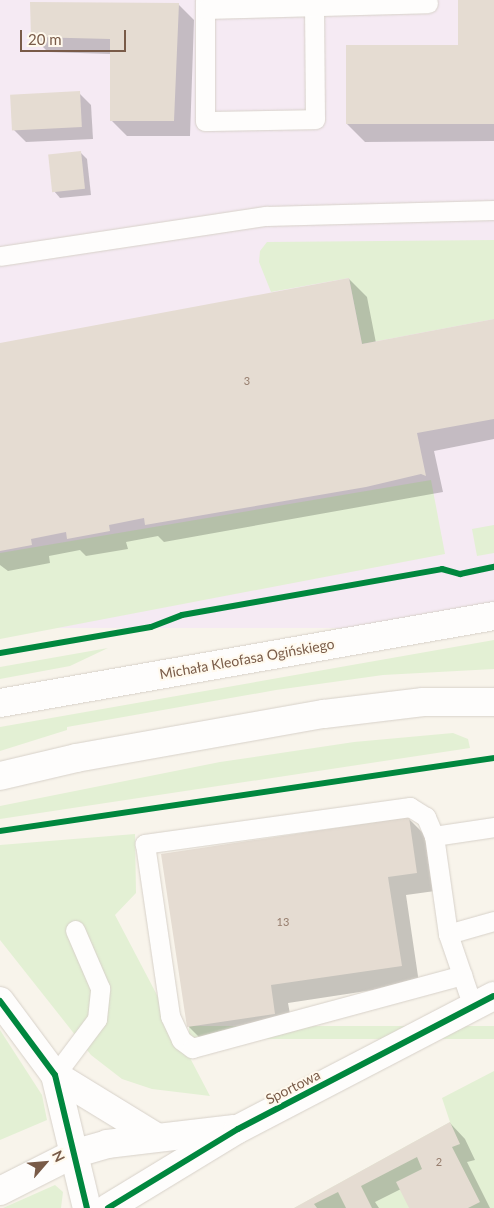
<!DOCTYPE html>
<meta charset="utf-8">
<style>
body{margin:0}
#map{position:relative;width:494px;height:1208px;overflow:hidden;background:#f8f4eb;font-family:Lato,sans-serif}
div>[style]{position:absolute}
.education>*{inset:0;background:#f5eaf3;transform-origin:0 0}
.green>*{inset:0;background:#e3f0d4;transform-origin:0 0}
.shadow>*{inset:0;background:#0003}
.building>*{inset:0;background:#e5dcd2;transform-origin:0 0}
.roads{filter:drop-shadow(0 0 1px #d7d1c9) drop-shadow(0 0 1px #d7d1c9)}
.lane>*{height:19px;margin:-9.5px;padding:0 9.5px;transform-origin:9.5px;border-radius:9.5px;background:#fefdfc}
.street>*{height:28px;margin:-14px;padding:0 14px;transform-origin:14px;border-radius:14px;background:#fefdfc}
.secondary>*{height:28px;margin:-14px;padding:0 14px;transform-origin:14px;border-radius:14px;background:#fefdfc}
.cycleway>*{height:6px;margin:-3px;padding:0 3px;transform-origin:3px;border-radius:3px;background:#00873e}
span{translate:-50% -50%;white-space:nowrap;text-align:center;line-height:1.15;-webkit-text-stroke:4px #fff9ed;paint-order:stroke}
.number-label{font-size:11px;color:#967d6d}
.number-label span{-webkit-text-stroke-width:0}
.street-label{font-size:14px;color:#795b48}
.north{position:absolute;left:20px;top:1138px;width:50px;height:50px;-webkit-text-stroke:4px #fff9ed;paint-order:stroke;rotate:63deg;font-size:14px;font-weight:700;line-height:20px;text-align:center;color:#795b48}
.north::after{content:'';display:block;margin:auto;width:18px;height:22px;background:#795b48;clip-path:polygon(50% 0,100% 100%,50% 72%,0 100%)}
.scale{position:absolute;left:20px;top:30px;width:106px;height:22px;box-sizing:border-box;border:2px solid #795b48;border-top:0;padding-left:6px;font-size:15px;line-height:18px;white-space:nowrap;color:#795b48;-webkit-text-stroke:4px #fff9ed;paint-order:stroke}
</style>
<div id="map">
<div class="education">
<i style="left:0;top:0;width:494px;height:628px"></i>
</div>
<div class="green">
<i style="clip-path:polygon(494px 240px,494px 319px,362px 344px,349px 278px,271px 292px,259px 262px,260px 251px,267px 242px)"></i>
<i style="clip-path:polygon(431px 480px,445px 554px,0 639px,0 553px)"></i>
<i style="clip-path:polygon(494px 525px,494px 553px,477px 556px,472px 529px)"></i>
<i style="clip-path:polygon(494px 640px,494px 669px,383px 675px,276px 690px,67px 727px,67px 730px,0 751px,0 727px)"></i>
<i style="clip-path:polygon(108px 648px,70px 666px,0 679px,0 667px)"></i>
<i style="clip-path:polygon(453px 733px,468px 739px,470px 748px,0 819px,0 806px,220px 762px,354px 742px)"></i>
<i style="clip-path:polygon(135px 834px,136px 893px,115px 915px,210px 1096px,152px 1089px,122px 1079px,91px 1055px,0 940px,0 845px)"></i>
<i style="left:494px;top:1026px;width:13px;height:305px;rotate:90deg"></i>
<i style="clip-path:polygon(0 1030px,42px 1095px,47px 1120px,0 1140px)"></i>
<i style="clip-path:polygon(494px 1071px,494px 1208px,294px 1208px,450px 1122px,442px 1098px)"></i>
<i style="clip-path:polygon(55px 1185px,63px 1192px,61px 1208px,3px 1208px)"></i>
</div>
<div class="shadow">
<i style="clip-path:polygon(459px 0,494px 0,494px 141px,365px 142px,347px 124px,459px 47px)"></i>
<i style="clip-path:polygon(178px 4px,194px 20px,190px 136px,127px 136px,112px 121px,111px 54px,48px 52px,32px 36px)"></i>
<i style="clip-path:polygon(79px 93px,91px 105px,93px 139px,26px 142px,14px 130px)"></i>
<i style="clip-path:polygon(81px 153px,87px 159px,91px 195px,60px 198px,54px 191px)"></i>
<i style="clip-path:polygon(349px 279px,367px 297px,376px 343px,494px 321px,494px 439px,434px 451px,443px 492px,164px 542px,158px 536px,126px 542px,128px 549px,86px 556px,80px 550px,49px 556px,50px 563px,8px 571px,0 565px,0 344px)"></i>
<i style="clip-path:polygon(408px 818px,426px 836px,435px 891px,406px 895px,419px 983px,288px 1003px,293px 1031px,206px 1044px,188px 1026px)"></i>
<i style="clip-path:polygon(450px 1123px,465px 1139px,475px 1160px,467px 1162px,490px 1208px,411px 1208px,401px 1189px,375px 1202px,379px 1208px,296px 1208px)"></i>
</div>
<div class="building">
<i style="clip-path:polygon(458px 0,494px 0,494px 124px,346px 124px,346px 45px,458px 45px)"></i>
<i style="clip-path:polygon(30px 2px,179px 3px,174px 121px,110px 121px,110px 39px,31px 37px)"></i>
<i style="left:80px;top:91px;width:36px;height:70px;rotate:87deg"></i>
<i style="left:81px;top:151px;width:38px;height:33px;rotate:84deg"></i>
<i style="clip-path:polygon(349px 278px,362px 344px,494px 319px,494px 419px,417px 433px,426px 476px,421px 474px,366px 487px,145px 525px,144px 518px,109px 525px,110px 531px,67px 539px,66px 532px,31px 539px,32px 545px,0 551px,0 343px)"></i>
<i style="clip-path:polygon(409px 817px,417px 873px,388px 877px,402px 966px,271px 985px,275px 1014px,187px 1027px,161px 854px)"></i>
<i style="clip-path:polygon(450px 1122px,460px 1144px,452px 1147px,480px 1202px,468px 1208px,409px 1208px,396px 1182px,422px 1169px,417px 1157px,361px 1186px,372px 1208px,346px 1208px,338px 1192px,314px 1204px,317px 1208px,294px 1208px)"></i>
</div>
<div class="roads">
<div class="lane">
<i style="left:205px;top:0;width:121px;rotate:90deg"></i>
<i style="left:205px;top:121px;width:110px;rotate:-1deg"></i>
<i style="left:315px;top:119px;width:119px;rotate:-90.5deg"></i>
<i style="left:205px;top:9px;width:223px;rotate:-1.5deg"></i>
<i style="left:0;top:256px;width:269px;rotate:-8.6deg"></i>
<i style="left:266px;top:216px;width:228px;rotate:-1.5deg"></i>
<i style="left:434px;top:836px;width:21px;rotate:-113deg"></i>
<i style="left:426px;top:817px;width:19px;rotate:-148deg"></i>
<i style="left:410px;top:807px;width:268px;rotate:172.1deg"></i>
<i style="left:145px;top:844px;width:174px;rotate:81.7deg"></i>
<i style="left:170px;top:1016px;width:26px;rotate:65deg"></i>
<i style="left:181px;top:1040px;width:14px;rotate:36deg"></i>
<i style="left:192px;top:1048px;width:280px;rotate:-15.1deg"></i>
<i style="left:448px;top:934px;width:48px;rotate:-15.8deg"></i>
<i style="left:473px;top:1007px;width:77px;rotate:-108.9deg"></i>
<i style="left:448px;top:934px;width:99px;rotate:-98.1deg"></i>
<i style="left:434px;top:836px;width:61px;rotate:-8.5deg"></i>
<i style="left:55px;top:1075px;width:70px;rotate:-53.1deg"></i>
<i style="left:97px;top:1019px;width:31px;rotate:-84deg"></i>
<i style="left:100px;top:988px;width:63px;rotate:-113.3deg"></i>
</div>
<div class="street">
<i style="left:0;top:1001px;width:92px;rotate:53.4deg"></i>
<i style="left:55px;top:1075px;width:119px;rotate:31.5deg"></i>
<i style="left:55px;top:1075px;width:137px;rotate:76.5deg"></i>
<i style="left:0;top:1191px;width:82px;rotate:-26.9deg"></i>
<i style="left:73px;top:1154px;width:35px;rotate:-16deg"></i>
<i style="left:107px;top:1144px;width:126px;rotate:-6.8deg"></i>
<i style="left:108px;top:1208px;width:152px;rotate:-31.3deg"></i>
<i style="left:238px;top:1129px;width:288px;rotate:-27.5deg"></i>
</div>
<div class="secondary">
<i style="left:0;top:703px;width:502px;rotate:-9.99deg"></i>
<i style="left:0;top:776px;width:78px;rotate:-13.3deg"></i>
<i style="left:76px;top:758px;width:252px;rotate:-10.1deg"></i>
<i style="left:324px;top:714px;width:100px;rotate:-6.9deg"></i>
<i style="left:423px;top:702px;width:71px"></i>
</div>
</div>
<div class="cycleway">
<i style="left:0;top:653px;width:153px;rotate:-9.8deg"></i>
<i style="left:151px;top:627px;width:33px;rotate:-21deg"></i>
<i style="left:182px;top:615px;width:264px;rotate:-10deg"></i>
<i style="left:442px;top:569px;width:19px;rotate:16deg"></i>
<i style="left:460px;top:574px;width:35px;rotate:-12deg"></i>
<i style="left:0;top:831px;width:499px;rotate:-8.4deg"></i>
<i style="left:0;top:1001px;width:92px;rotate:53.4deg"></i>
<i style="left:55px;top:1075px;width:137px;rotate:76.5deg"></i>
<i style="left:108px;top:1208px;width:152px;rotate:-31.3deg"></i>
<i style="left:238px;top:1129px;width:288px;rotate:-27.5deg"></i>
</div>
<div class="number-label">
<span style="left:247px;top:381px">3</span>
<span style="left:283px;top:922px">13</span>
<span style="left:439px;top:1162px">2</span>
</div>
<div class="street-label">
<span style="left:247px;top:659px;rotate:-10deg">Michała Kleofasa Ogińskiego</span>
<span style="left:293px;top:1087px;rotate:-27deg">Sportowa</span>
</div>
<div class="north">N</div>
<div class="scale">20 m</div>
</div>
